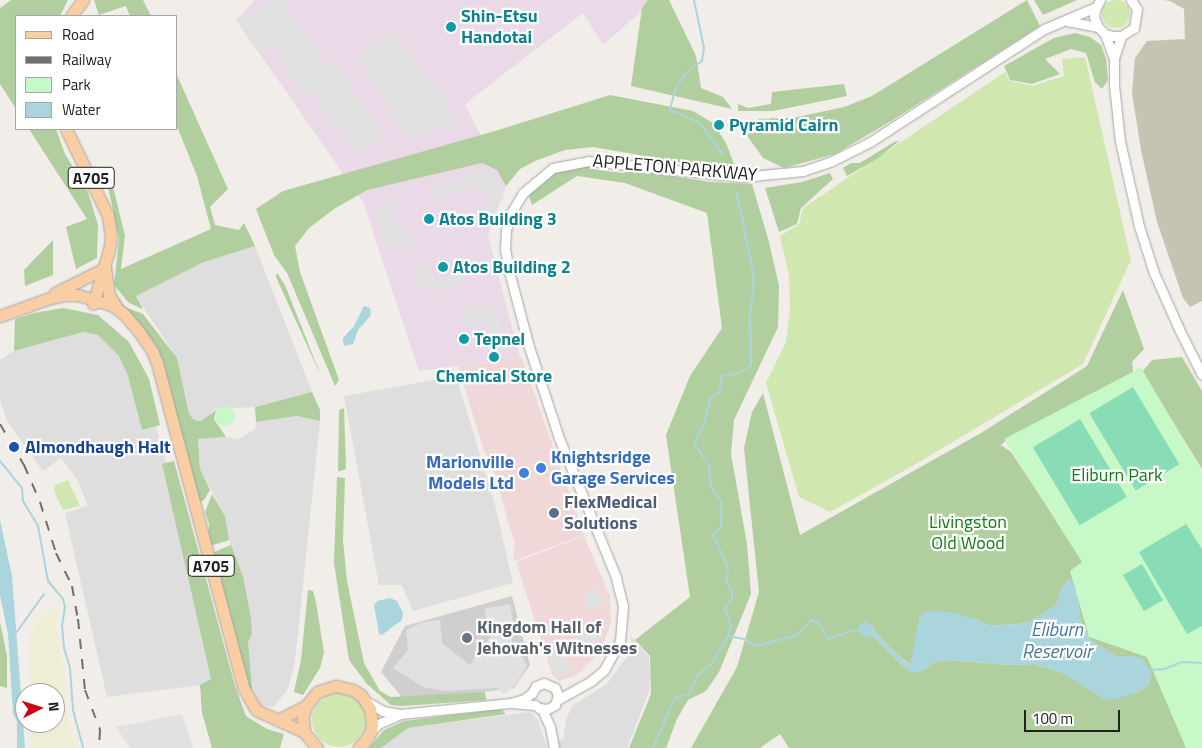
<!DOCTYPE html>
<style>
body{margin:0}
#map{position:relative;width:1202px;height:748px;overflow:hidden;background:#f1ede8;font-family:"Titillium Web",sans-serif}
div>[style]{position:absolute}
.residential>*{inset:0;background:#dfdede}
.commercial>*{inset:0;background:#f0d8d9}
.industrial>*{inset:0;background:#eadae8}
.religious>*{inset:0;background:#cfcfcf}
.construction>*{inset:0;background:#c5c4b3}
.farmland>*{inset:0;background:#eeeed4}
.grass>*{inset:0;background:#d0e8b0}
.round{border-radius:50%}
.forest>*{inset:0;background:#b0ce9e}
.park>*{inset:0;background:#c7f8c8}
.pitch>*{inset:0;background:#89ddb6;transform-origin:0 0}
.parking>*{inset:0;background:#e1e1e1;transform-origin:0 0}
.water>*{inset:0;background:#aad5dd}
.stream>*{height:2px;margin:-1px;padding:0 1px;transform-origin:1px;border-radius:1px;background:#aad5dd}
.roads{filter:drop-shadow(0 0 1px #a5a5a5) drop-shadow(0 0 1px #a5a5a5)}
.minor>*{height:9px;margin:-4.5px;padding:0 4.5px;transform-origin:4.5px;border-radius:4.5px;background:#fff}
.major>*{height:11px;margin:-5.5px;padding:0 5.5px;transform-origin:5.5px;border-radius:5.5px;background:#f9cea5}
.rail>*{height:2px;margin-top:-1px;transform-origin:0;background:repeating-linear-gradient(90deg,#6f6f6f 0 10px,transparent 0 20px)}
.dots>*{width:14px;height:14px;translate:-50% -50%;box-sizing:border-box;border:2px solid #fff;border-radius:50%}
span{translate:-50% -50%;white-space:nowrap;text-align:center;line-height:1.15;-webkit-text-stroke:4.5px #fff;paint-order:stroke}
.shield-label span{padding:1px 4px;background:#fff;border:1px solid;border-radius:4px;-webkit-text-stroke-width:0}
.shield-label{font-size:16px;color:#212121;font-weight:700}
.culture-label{font-size:18px;color:#0d838f;font-weight:700}
.left{translate:0 -50%;text-align:left}
.street-label{font-size:18px;color:#212121}
.transit-label{font-size:18px;color:#164399;font-weight:700}
.shop-label{font-size:18px;color:#366cbe;font-weight:700}
.right{translate:-100% -50%;text-align:right}
.park-label{font-size:18px;color:#107e11}
.service-label{font-size:18px;color:#4e5e75;font-weight:700}
.worship-label{font-size:18px;color:#5b616d;font-weight:700}
.water-label{font-size:19px;color:#497a9e;font-style:italic}
.legend{position:absolute;left:15px;top:15px;width:162px;height:115px;box-sizing:border-box;background:#fff;border:1px solid #a6a6a6;margin:0;padding:6px 9px;list-style:none;font-size:15px;color:#212121}
.legend li{display:flex;align-items:center;gap:10px;height:25px}
.legend b{width:25px;border:1px solid #a6a6a6}
.north{position:absolute;left:15px;top:683px;width:50px;height:50px;box-sizing:border-box;background:#fff;border:1px solid #a6a6a6;border-radius:50%;rotate:85deg;font-size:14px;font-weight:700;line-height:20px;text-align:center;color:#212121}
.north::after{content:'';display:block;margin:auto;width:18px;height:22px;background:#cb0715;clip-path:polygon(50% 0,100% 100%,50% 72%,0 100%)}
.scale{position:absolute;left:1024px;top:710px;width:96px;height:22px;box-sizing:border-box;border:2px solid #212121;border-top:0;padding-left:6px;font-size:15px;line-height:18px;white-space:nowrap;color:#212121;-webkit-text-stroke:4px #fff;paint-order:stroke}
</style>
<div id="map">
<div class="residential">
<i style="clip-path:polygon(255px 246px,312px 392px,255px 407px,215px 409px,202px 421px,195px 420px,189px 414px,177px 358px,136px 296px,204px 262px)"></i>
<i style="clip-path:polygon(83px 332px,98px 335px,119px 356px,128px 376px,142px 430px,156px 426px,166px 463px,162px 464px,211px 679px,200px 685px,107px 697px,65px 513px,88px 506px,77px 479px,61px 458px,43px 471px,7px 421px,0 400px,0 360px,14px 351px)"></i>
<i style="clip-path:polygon(456px 376px,494px 501px,513px 583px,413px 611px,402px 585px,379px 585px,344px 396px)"></i>
<i style="clip-path:polygon(297px 416px,320px 421px,295px 661px,288px 688px,274px 707px,260px 705px,255px 695px,251px 676px,248px 642px,252px 634px,251px 618px,243px 576px,229px 540px,225px 516px,200px 469px,198px 439px,226px 437px,239px 439px,255px 429px,256px 422px)"></i>
<i style="clip-path:polygon(631px 636px,649px 657px,650px 677px,649px 691px,627px 748px,560px 748px,558px 741px,563px 739px,567px 717px,573px 705px,607px 684px,631px 651px)"></i>
<i style="clip-path:polygon(530px 712px,538px 720px,547px 748px,381px 748px,407px 728px)"></i>
</div>
<div class="commercial">
<i style="clip-path:polygon(522px 358px,584px 535px,514px 561px,513px 555px,515px 544px,490px 460px,484px 451px,458px 366px)"></i>
<i style="clip-path:polygon(584px 536px,610px 596px,611px 623px,604px 642px,595px 657px,577px 675px,559px 681px,552px 674px,516px 562px)"></i>
</div>
<div class="industrial">
<i style="clip-path:polygon(255px 0,654px 0,603px 45px,583px 13px,465px 104px,506px 186px,488px 235px,520px 358px,419px 371px,363px 202px,236px 20px)"></i>
</div>
<div class="religious">
<i style="clip-path:polygon(512px 596px,530px 665px,514px 688px,406px 702px,381px 672px,405px 626px)"></i>
</div>
<div class="construction">
<i style="clip-path:polygon(1164px 0,1202px 0,1202px 301px,1190px 307px,1183px 298px,1157px 222px,1141px 150px,1132px 93px,1135px 58px,1147px 41px,1185px 39px,1184px 9px,1170px 1px)"></i>
</div>
<div class="farmland">
<i style="clip-path:polygon(53px 608px,57px 610px,57px 613px,56px 624px,65px 674px,65px 701px,75px 748px,31px 748px,31px 723px,55px 723px,55px 693px,31px 693px,30px 661px,31px 636px,35px 623px,45px 612px)"></i>
</div>
<div class="grass">
<i class="round" style="left:1102px;top:0;width:28px;height:28px"></i>
<i style="clip-path:polygon(1085px 57px,1131px 260px,1083px 364px,916px 464px,830px 512px,799px 497px,766px 383px,786px 342px,790px 308px,789px 276px,780px 236px,799px 224px,803px 208px,1005px 72px,1010px 81px,1032px 86px,1064px 76px,1062px 59px)"></i>
<i style="clip-path:polygon(68px 480px,80px 506px,63px 510px,54px 491px,55px 485px)"></i>
<i class="round" style="left:312px;top:693px;width:54px;height:54px"></i>
</div>
<div class="forest">
<i style="clip-path:polygon(11px 0,68px 0,60px 16px,16px 16px,16px 109px,0 84px,0 8px)"></i>
<i style="clip-path:polygon(94px 0,143px 0,151px 16px,130px 16px,126px 6px,99px 15px)"></i>
<i style="clip-path:polygon(648px 0,669px 0,696px 56px,701px 88px,723px 97px,732px 109px,631px 86px,642px 8px)"></i>
<i style="clip-path:polygon(1027px 0,1040px 26px,891px 121px,835px 154px,784px 168px,763px 158px,748px 137px,747px 120px,797px 117px,844px 107px,872px 96px)"></i>
<i style="clip-path:polygon(1034px 0,1077px 0,1043px 15px)"></i>
<i style="clip-path:polygon(1075px 33px,1090px 37px,1101px 45px,1106px 59px,1108px 80px,1102px 89px,1095px 82px,1086px 53px,1071px 49px,1045px 59px,1060px 74px,1032px 84px,1010px 80px,1004px 66px,1054px 38px)"></i>
<i style="clip-path:polygon(176px 73px,228px 189px,210px 207px,215px 225px,239px 230px,244px 223px,255px 246px,204px 262px,136px 296px,143px 309px,129px 303px,114px 285px,119px 239px,106px 177px,110px 174px,125px 236px,121px 269px,211px 229px,197px 176px,176px 124px)"></i>
<i style="clip-path:polygon(844px 84px,847px 96px,773px 111px,738px 111px,738px 104px,748px 108px,771px 104px,772px 92px)"></i>
<i style="clip-path:polygon(610px 95px,693px 111px,713px 123px,726px 143px,737px 172px,593px 147px,565px 150px,535px 161px,520px 169px,506px 186px,497px 170px,482px 163px,367px 190px,334px 209px,309px 228px,295px 246px,300px 272px,339px 380px,335px 386px,287px 273px,274px 255px,256px 209px,283px 191px,495px 131px)"></i>
<i style="clip-path:polygon(29px 129px,56px 129px,65px 154px,88px 192px,98px 225px,97px 258px,76px 269px,66px 227px,87px 219px)"></i>
<i style="clip-path:polygon(899px 141px,877px 159px,847px 176px,843px 168px,851px 163px,860px 163px,894px 142px)"></i>
<i style="clip-path:polygon(574px 166px,587px 166px,597px 170px,623px 173px,635px 170px,710px 182px,752px 184px,769px 242px,779px 286px,778px 327px,734px 420px,731px 454px,747px 544px,751px 594px,719px 672px,706px 691px,688px 700px,677px 719px,666px 748px,629px 748px,651px 694px,650px 656px,635px 640px,690px 597px,666px 435px,690px 376px,722px 328px,707px 213px,625px 183px,577px 176px,532px 205px,529px 196px,540px 183px,557px 171px)"></i>
<i style="clip-path:polygon(830px 173px,833px 179px,801px 208px,797px 224px,779px 232px,765px 188px,802px 182px)"></i>
<i style="clip-path:polygon(53px 240px,53px 275px,25px 286px,24px 270px)"></i>
<i style="clip-path:polygon(277px 273px,285px 285px,321px 376px,276px 277px)"></i>
<i style="clip-path:polygon(evenodd,1123px 290px,1144px 349px,1132px 362px,1133px 372px,1011px 436px,1001px 445px,1011px 452px,1147px 656px,1191px 748px,789px 748px,780px 734px,760px 748px,691px 748px,737px 667px,759px 592px,744px 448px,752px 412px,763px 393px,800px 535px,981px 433px,1087px 366px,1123px 290px,1075px 586px,1081px 622px,1090px 640px,1115px 656px,1134px 656px,1151px 678px,1148px 686px,1135px 693px,1082px 684px,1063px 673px,1034px 664px,1011px 665px,948px 660px,935px 662px,919px 672px,903px 666px,872px 635px,874px 630px,893px 651px,911px 665px,920px 616px,976px 619px,990px 626px,1018px 624px,1031px 621px,1046px 612px,1056px 605px,1062px 588px,1075px 586px)"></i>
<i style="clip-path:polygon(117px 296px,125px 307px,143px 314px,177px 358px,189px 414px,194px 420px,201px 421px,216px 410px,214px 419px,226px 437px,198px 439px,200px 469px,210px 490px,204px 500px,199px 502px,175px 421px,164px 366px,155px 345px,141px 325px,124px 310px,115px 298px)"></i>
<i style="clip-path:polygon(63px 308px,98px 315px,129px 342px,149px 379px,160px 425px,142px 430px,128px 376px,119px 356px,98px 335px,83px 332px,14px 351px,15px 319px,34px 313px)"></i>
<i style="clip-path:polygon(1182px 357px,1202px 391px,1202px 469px,1142px 372px,1152px 360px)"></i>
<i style="clip-path:polygon(312px 392px,320px 410px,320px 421px,297px 416px,256px 422px,255px 407px)"></i>
<i style="clip-path:polygon(344px 408px,346px 469px,341px 471px,338px 471px,339px 410px)"></i>
<i style="clip-path:polygon(174px 461px,235px 686px,246px 716px,267px 729px,284px 734px,280px 748px,212px 748px,202px 713px,200px 685px,211px 679px,162px 464px)"></i>
<i style="clip-path:polygon(337px 477px,345px 478px,343px 540px,347px 581px,364px 663px,380px 691px,391px 697px,485px 692px,486px 700px,402px 706px,391px 705px,367px 684px,349px 660px,334px 563px)"></i>
<i style="clip-path:polygon(212px 494px,225px 516px,229px 540px,210px 546px,208px 540px,209px 524px,205px 512px)"></i>
<i style="clip-path:polygon(231px 545px,243px 576px,251px 618px,252px 634px,248px 642px,253px 696px,245px 679px,212px 553px)"></i>
<i style="clip-path:polygon(308px 590px,313px 591px,316px 602px,324px 653px,320px 668px,303px 695px,294px 692px,301px 660px)"></i>
<i style="clip-path:polygon(0 622px,7px 656px,7px 688px,0 686px)"></i>
<i style="clip-path:polygon(501px 709px,506px 714px,408px 728px,381px 748px,369px 748px,384px 730px,404px 721px)"></i>
</div>
<div class="park">
<i style="clip-path:polygon(1140px 366px,1202px 471px,1202px 748px,1186px 748px,1147px 657px,1089px 637px,1070px 571px,1082px 562px,1004px 439px,1133px 372px)"></i>
<i class="round" style="left:215px;top:406px;width:20px;height:20px"></i>
</div>
<div class="pitch">
<i style="left:1133px;top:387px;width:90px;height:51px;rotate:59deg"></i>
<i style="left:1080px;top:419px;width:91px;height:55px;rotate:59deg"></i>
<i style="clip-path:polygon(1186px 524px,1202px 549px,1202px 626px,1187px 634px,1139px 552px)"></i>
<i style="left:1142px;top:564px;width:42px;height:22px;rotate:60deg"></i>
</div>
<div class="parking">
<i style="clip-path:polygon(273px 0,280px 0,331px 69px,338px 67px,385px 136px,356px 154px,312px 91px,305px 95px,272px 45px,259px 53px,238px 23px)"></i>
<i style="clip-path:polygon(395px 32px,455px 117px,430px 133px,426px 129px,409px 140px,357px 58px)"></i>
<i style="clip-path:polygon(478px 169px,492px 172px,496px 176px,504px 198px,500px 201px,496px 215px,465px 225px,462px 216px,490px 204px,485px 187px,481px 185px,440px 199px,435px 183px,442px 181px,446px 185px,461px 180px,460px 176px)"></i>
<i style="clip-path:polygon(391px 202px,393px 206px,391px 212px,394px 221px,410px 233px,418px 255px,414px 256px,409px 243px,387px 251px,373px 207px)"></i>
<i style="clip-path:polygon(426px 262px,433px 281px,459px 273px,463px 283px,441px 291px,426px 290px,418px 281px,413px 266px)"></i>
<i style="clip-path:polygon(491px 305px,497px 318px,501px 317px,506px 351px,502px 352px,490px 347px,486px 323px,463px 326px,460px 310px)"></i>
<i style="clip-path:polygon(598px 589px,605px 603px,588px 609px,583px 595px)"></i>
<i style="clip-path:polygon(510px 604px,513px 621px,512px 641px,527px 665px,516px 684px,504px 694px,496px 688px,446px 691px,423px 687px,393px 668px,408px 650px,406px 630px,424px 622px,440px 620px,442px 643px,470px 665px,493px 633px,488px 625px,484px 609px)"></i>
<i style="clip-path:polygon(587px 629px,601px 638px,593px 651px,576px 639px)"></i>
<i style="left:560px;top:647px;width:27px;height:15px;rotate:66deg"></i>
<i style="clip-path:polygon(182px 714px,193px 748px,130px 748px,116px 727px)"></i>
</div>
<div class="water">
<i style="clip-path:polygon(364px 306px,370px 308px,371px 315px,358px 330px,353px 344px,345px 346px,343px 343px,343px 338px,354px 326px)"></i>
<i style="clip-path:polygon(0 520px,12px 576px,25px 748px,17px 748px,17px 721px,13px 714px,8px 634px,0 595px)"></i>
<i style="clip-path:polygon(1069px 578px,1075px 586px,1081px 622px,1090px 640px,1115px 656px,1134px 656px,1143px 659px,1150px 670px,1151px 678px,1148px 686px,1135px 693px,1113px 700px,1103px 699px,1063px 673px,1034px 664px,1011px 665px,948px 660px,935px 662px,919px 672px,911px 672px,903px 666px,872px 635px,867px 638px,856px 630px,864px 621px,874px 626px,874px 630px,893px 651px,910px 665px,920px 616px,926px 611px,949px 612px,976px 619px,990px 626px,1018px 624px,1031px 621px,1056px 605px,1062px 588px)"></i>
<i style="clip-path:polygon(390px 598px,397px 601px,403px 613px,402px 620px,382px 635px,379px 634px,374px 605px,377px 601px)"></i>
</div>
<div class="stream">
<i style="left:694px;top:0;width:49px;rotate:78.2deg"></i>
<i style="left:704px;top:48px;width:13px;rotate:99deg"></i>
<i style="left:702px;top:61px;width:21px;rotate:143deg"></i>
<i style="left:685px;top:74px;width:19px;rotate:122deg"></i>
<i style="left:675px;top:90px;width:21px;rotate:104deg"></i>
<i style="left:670px;top:110px;width:33px;rotate:23deg"></i>
<i style="left:700px;top:123px;width:39px;rotate:54deg"></i>
<i style="left:0;top:461px;width:35px;rotate:51deg"></i>
<i style="left:22px;top:488px;width:13px;rotate:86deg"></i>
<i style="left:23px;top:501px;width:29px;rotate:59deg"></i>
<i style="left:38px;top:526px;width:56px;rotate:79.7deg"></i>
<i style="left:48px;top:581px;width:23px;rotate:50deg"></i>
<i style="left:63px;top:599px;width:8px;rotate:76deg"></i>
<i style="left:65px;top:607px;width:18px;rotate:99deg"></i>
<i style="left:62px;top:625px;width:23px;rotate:85deg"></i>
<i style="left:64px;top:648px;width:21px;rotate:73deg"></i>
<i style="left:70px;top:668px;width:42px;rotate:85.9deg"></i>
<i style="left:73px;top:710px;width:39px;rotate:75deg"></i>
<i style="left:16px;top:633px;width:48px;rotate:-54.3deg"></i>
<i style="left:728px;top:636px;width:16px;rotate:11deg"></i>
<i style="left:744px;top:639px;width:15px;rotate:28deg"></i>
<i style="left:757px;top:646px;width:41px;rotate:-15.4deg"></i>
<i style="left:797px;top:635px;width:21px;rotate:-47deg"></i>
<i style="left:811px;top:620px;width:9px;rotate:21deg"></i>
<i style="left:819px;top:623px;width:18px;rotate:61deg"></i>
<i style="left:828px;top:639px;width:29px;rotate:-18deg"></i>
<i style="left:1150px;top:670px;width:14px;rotate:-4deg"></i>
<i style="left:1164px;top:669px;width:19px;rotate:-21deg"></i>
<i style="left:1182px;top:662px;width:20px;rotate:3deg"></i>
<i style="left:653px;top:748px;width:55px;rotate:-66.3deg"></i>
<i style="left:675px;top:698px;width:14px;rotate:-12deg"></i>
<i style="left:689px;top:695px;width:21px;rotate:-67deg"></i>
<i style="left:697px;top:676px;width:21px;rotate:-41deg"></i>
<i style="left:713px;top:662px;width:30px;rotate:-60deg"></i>
<i style="left:728px;top:636px;width:10px;rotate:-73deg"></i>
<i style="left:731px;top:626px;width:19px;rotate:-108deg"></i>
<i style="left:725px;top:608px;width:11px;rotate:-52deg"></i>
<i style="left:732px;top:599px;width:7px;rotate:-90deg"></i>
<i style="left:732px;top:592px;width:13px;rotate:-119deg"></i>
<i style="left:726px;top:581px;width:9px;rotate:-77deg"></i>
<i style="left:728px;top:572px;width:12px;rotate:-104deg"></i>
<i style="left:725px;top:560px;width:28px;rotate:-116deg"></i>
<i style="left:713px;top:535px;width:12px;rotate:-48deg"></i>
<i style="left:721px;top:526px;width:24px;rotate:-90deg"></i>
<i style="left:721px;top:502px;width:18px;rotate:-124deg"></i>
<i style="left:711px;top:487px;width:21px;rotate:-95deg"></i>
<i style="left:709px;top:466px;width:27px;rotate:-123deg"></i>
<i style="left:694px;top:443px;width:21px;rotate:-61deg"></i>
<i style="left:704px;top:425px;width:28px;rotate:-77deg"></i>
<i style="left:710px;top:398px;width:10px;rotate:-29deg"></i>
<i style="left:719px;top:393px;width:17px;rotate:-80deg"></i>
<i style="left:722px;top:376px;width:17px;rotate:-10deg"></i>
<i style="left:739px;top:373px;width:14px;rotate:-30deg"></i>
<i style="left:751px;top:366px;width:50px;rotate:-91.1deg"></i>
<i style="left:750px;top:316px;width:38px;rotate:-84deg"></i>
<i style="left:754px;top:278px;width:87px;rotate:-101.3deg"></i>
</div>
<div class="roads">
<div class="minor">
<i style="left:1100px;top:0;width:11px;rotate:117deg"></i>
<i style="left:1095px;top:10px;width:7px;rotate:98deg"></i>
<i style="left:1094px;top:17px;width:11px;rotate:68deg"></i>
<i style="left:1098px;top:27px;width:10px;rotate:45deg"></i>
<i style="left:1105px;top:34px;width:8px;rotate:14deg"></i>
<i style="left:1113px;top:36px;width:8px"></i>
<i style="left:1121px;top:36px;width:15px;rotate:-32deg"></i>
<i style="left:1134px;top:28px;width:19px;rotate:-81deg"></i>
<i style="left:1137px;top:9px;width:11px;rotate:-124deg"></i>
<i style="left:1067px;top:21px;width:32px;rotate:11deg"></i>
<i style="left:1105px;top:34px;width:27px;rotate:70deg"></i>
<i style="left:1114px;top:59px;width:26px;rotate:90deg"></i>
<i style="left:1114px;top:85px;width:56px;rotate:83.9deg"></i>
<i style="left:1120px;top:141px;width:87px;rotate:77.4deg"></i>
<i style="left:1139px;top:226px;width:49px;rotate:72.3deg"></i>
<i style="left:1154px;top:273px;width:61px;rotate:65.9deg"></i>
<i style="left:1179px;top:329px;width:51px;rotate:63.4deg"></i>
<i style="left:1114px;top:58px;width:23px;rotate:-72deg"></i>
<i style="left:557px;top:700px;width:39px;rotate:-29deg"></i>
<i style="left:591px;top:681px;width:17px;rotate:-40deg"></i>
<i style="left:604px;top:670px;width:33px;rotate:-61deg"></i>
<i style="left:620px;top:641px;width:35px;rotate:-85deg"></i>
<i style="left:623px;top:606px;width:30px;rotate:-104deg"></i>
<i style="left:616px;top:577px;width:150px;rotate:-112.3deg"></i>
<i style="left:559px;top:438px;width:96px;rotate:-108.2deg"></i>
<i style="left:529px;top:347px;width:74px;rotate:-104.8deg"></i>
<i style="left:510px;top:275px;width:26px;rotate:-101deg"></i>
<i style="left:505px;top:249px;width:19px;rotate:-87deg"></i>
<i style="left:506px;top:230px;width:18px;rotate:-74deg"></i>
<i style="left:511px;top:213px;width:23px;rotate:-59deg"></i>
<i style="left:523px;top:193px;width:39px;rotate:-40deg"></i>
<i style="left:553px;top:168px;width:36px;rotate:-11deg"></i>
<i style="left:588px;top:161px;width:155px;rotate:5.9deg"></i>
<i style="left:742px;top:177px;width:61px;rotate:-5.6deg"></i>
<i style="left:803px;top:171px;width:31px;rotate:-19deg"></i>
<i style="left:832px;top:161px;width:42px;rotate:-26.6deg"></i>
<i style="left:870px;top:142px;width:207px;rotate:-33deg"></i>
<i style="left:1044px;top:29px;width:56px;rotate:-22.9deg"></i>
<i style="left:367px;top:702px;width:18px;rotate:29deg"></i>
<i style="left:383px;top:711px;width:17px;rotate:10deg"></i>
<i style="left:400px;top:714px;width:112px;rotate:-5.7deg"></i>
<i style="left:511px;top:703px;width:24px;rotate:5deg"></i>
<i style="left:535px;top:705px;width:5px;rotate:37deg"></i>
<i style="left:539px;top:708px;width:8px;rotate:7deg"></i>
<i style="left:547px;top:709px;width:9px;rotate:-27deg"></i>
<i style="left:555px;top:705px;width:10px;rotate:-73deg"></i>
<i style="left:558px;top:695px;width:8px;rotate:-113deg"></i>
<i style="left:555px;top:688px;width:12px;rotate:-156deg"></i>
<i style="left:544px;top:683px;width:9px;rotate:159deg"></i>
<i style="left:536px;top:686px;width:8px;rotate:120deg"></i>
<i style="left:532px;top:693px;width:10px;rotate:143deg"></i>
<i style="left:524px;top:699px;width:14px;rotate:163deg"></i>
<i style="left:542px;top:709px;width:20px;rotate:66deg"></i>
<i style="left:550px;top:727px;width:21px;rotate:79deg"></i>
<i style="left:371px;top:731px;width:10px;rotate:-45deg"></i>
<i style="left:378px;top:724px;width:22px;rotate:-24deg"></i>
</div>
<div class="major">
<i style="left:71px;top:16px;width:20px;rotate:-53deg"></i>
<i style="left:66px;top:129px;width:97px;rotate:64.2deg"></i>
<i style="left:108px;top:216px;width:22px;rotate:82deg"></i>
<i style="left:111px;top:238px;width:12px;rotate:99deg"></i>
<i style="left:109px;top:250px;width:56px;rotate:106.5deg"></i>
<i style="left:105px;top:267px;width:28px;rotate:82deg"></i>
<i style="left:109px;top:295px;width:15px;rotate:58deg"></i>
<i style="left:55px;top:293px;width:54px;rotate:-26.6deg"></i>
<i style="left:0;top:316px;width:53px;rotate:-19.8deg"></i>
<i style="left:50px;top:298px;width:16px;rotate:-11deg"></i>
<i style="left:66px;top:295px;width:12px"></i>
<i style="left:78px;top:295px;width:37px;rotate:17deg"></i>
<i style="left:113px;top:306px;width:14px;rotate:36deg"></i>
<i style="left:124px;top:314px;width:25px;rotate:50deg"></i>
<i style="left:140px;top:333px;width:22px;rotate:56deg"></i>
<i style="left:152px;top:351px;width:13px;rotate:67deg"></i>
<i style="left:157px;top:363px;width:337px;rotate:75.1deg"></i>
<i style="left:244px;top:689px;width:24px;rotate:60deg"></i>
<i style="left:256px;top:710px;width:53px;rotate:24.6deg"></i>
<i style="left:278px;top:720px;width:31px;rotate:-27deg"></i>
<i style="left:317px;top:748px;width:21px;rotate:-129deg"></i>
<i style="left:304px;top:732px;width:15px;rotate:-94deg"></i>
<i style="left:303px;top:717px;width:11px;rotate:-75deg"></i>
<i style="left:306px;top:706px;width:18px;rotate:-52deg"></i>
<i style="left:317px;top:692px;width:20px;rotate:-18deg"></i>
<i style="left:336px;top:686px;width:17px;rotate:13deg"></i>
<i style="left:353px;top:690px;width:9px;rotate:32deg"></i>
<i style="left:361px;top:695px;width:17px;rotate:57deg"></i>
<i style="left:370px;top:709px;width:15px;rotate:82deg"></i>
<i style="left:372px;top:724px;width:7px;rotate:98deg"></i>
<i style="left:371px;top:731px;width:10px;rotate:119deg"></i>
<i style="left:366px;top:740px;width:11px;rotate:135deg"></i>
</div>
</div>
<div class="rail">
<i style="left:0;top:424px;width:48px;rotate:59.7deg"></i>
<i style="left:24px;top:465px;width:40px;rotate:66.6deg"></i>
<i style="left:40px;top:502px;width:53px;rotate:72.6deg"></i>
<i style="left:56px;top:553px;width:37px;rotate:64deg"></i>
<i style="left:72px;top:586px;width:34px;rotate:80deg"></i>
<i style="left:78px;top:619px;width:71px;rotate:84.4deg"></i>
<i style="left:85px;top:690px;width:43px;rotate:69.4deg"></i>
<i style="left:100px;top:730px;width:18px;rotate:93deg"></i>
</div>
<div class="dots">
<i style="left:451px;top:27px;background:#0f9aa8"></i>
<i style="left:719px;top:125px;background:#0f9aa8"></i>
<i style="left:429px;top:219px;background:#0f9aa8"></i>
<i style="left:443px;top:267px;background:#0f9aa8"></i>
<i style="left:464px;top:339px;background:#0f9aa8"></i>
<i style="left:494px;top:357px;background:#0f9aa8"></i>
<i style="left:14px;top:447px;background:#1a4fb4"></i>
<i style="left:541px;top:468px;background:#3f7fe0"></i>
<i style="left:524px;top:473px;background:#3f7fe0"></i>
<i style="left:554px;top:513px;background:#5c6f8a"></i>
<i style="left:467px;top:638px;background:#6b7280"></i>
</div>
<div class="shield-label">
<span style="left:91px;top:178px">A705</span>
<span style="left:211px;top:566px">A705</span>
</div>
<div class="culture-label">
<span class="left" style="left:461px;top:27px">Shin-Etsu<br>Handotai</span>
<span class="left" style="left:729px;top:125px">Pyramid Cairn</span>
<span class="left" style="left:439px;top:219px">Atos Building 3</span>
<span class="left" style="left:453px;top:267px">Atos Building 2</span>
<span class="left" style="left:474px;top:339px">Tepnel</span>
<span style="left:494px;top:376px">Chemical Store</span>
</div>
<div class="street-label">
<span style="left:675px;top:168px;rotate:5deg">APPLETON PARKWAY</span>
</div>
<div class="transit-label">
<span class="left" style="left:25px;top:447px">Almondhaugh Halt</span>
</div>
<div class="shop-label">
<span class="left" style="left:551px;top:468px">Knightsridge<br>Garage Services</span>
<span class="right" style="left:514px;top:473px">Marionville<br>Models Ltd</span>
</div>
<div class="park-label">
<span style="left:1117px;top:475px">Eliburn Park</span>
<span style="left:968px;top:533px">Livingston<br>Old Wood</span>
</div>
<div class="service-label">
<span class="left" style="left:564px;top:513px">FlexMedical<br>Solutions</span>
</div>
<div class="worship-label">
<span class="left" style="left:477px;top:638px">Kingdom Hall of<br>Jehovah's Witnesses</span>
</div>
<div class="water-label">
<span style="left:1057px;top:640px">Eliburn<br>Reservoir</span>
</div>
<ul class="legend">
<li><b style="height:6px;background:#f9cea5"></b>Road</li>
<li><b style="height:6px;background:#6f6f6f"></b>Railway</li>
<li><b style="height:14px;background:#c7f8c8"></b>Park</li>
<li><b style="height:14px;background:#aad5dd"></b>Water</li>
</ul>
<div class="north">N</div>
<div class="scale">100 m</div>
</div>
